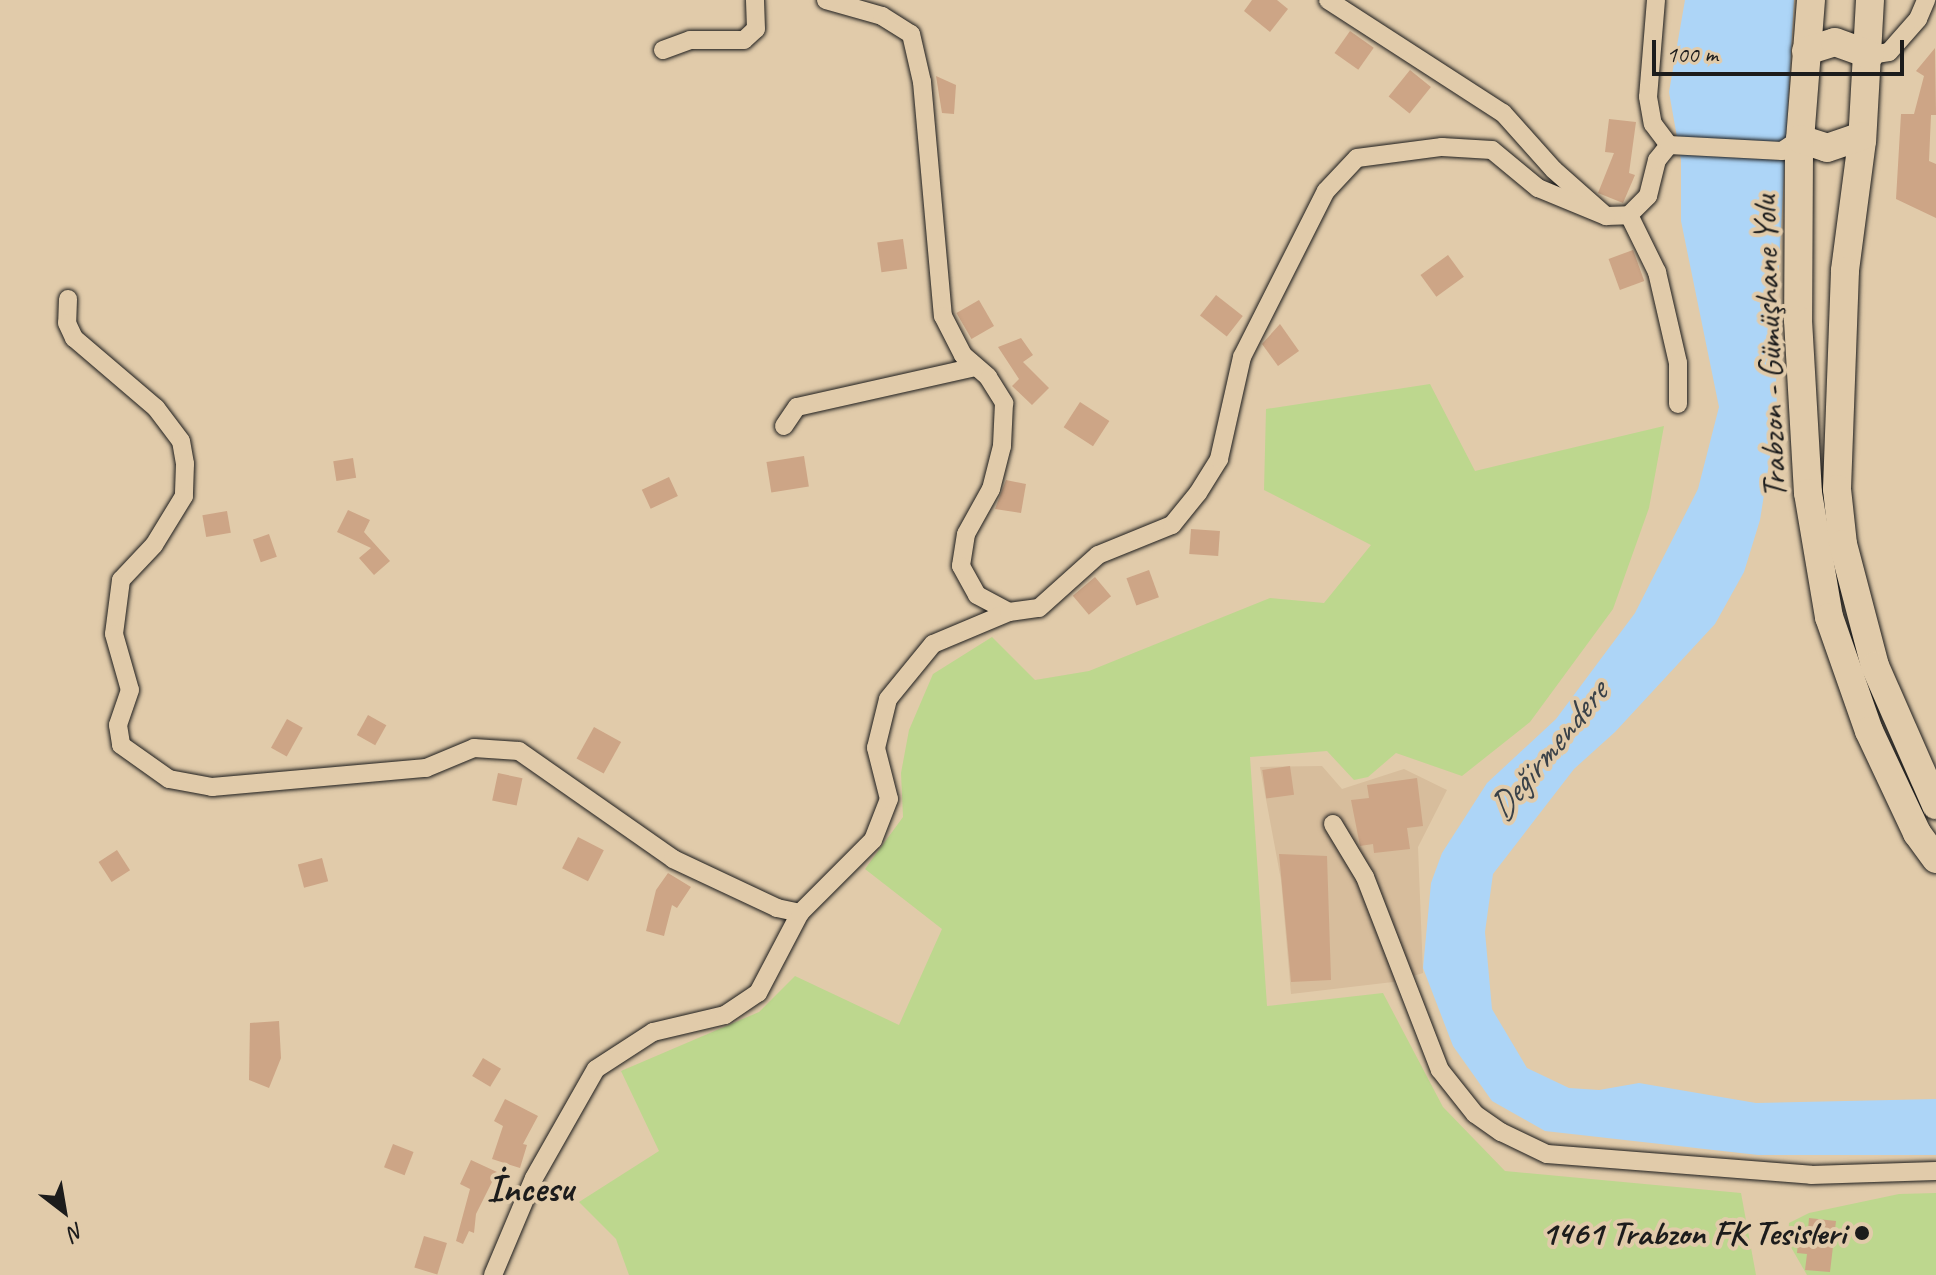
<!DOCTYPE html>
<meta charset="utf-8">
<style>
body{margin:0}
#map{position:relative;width:1936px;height:1275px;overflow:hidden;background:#e1cbaa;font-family:Caveat,sans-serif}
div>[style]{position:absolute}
.built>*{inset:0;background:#d7bd9c}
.green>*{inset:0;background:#bdd78e}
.water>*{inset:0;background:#add5f7}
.building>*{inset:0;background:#cda586;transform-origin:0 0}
.roads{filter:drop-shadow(0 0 2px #1c1c1c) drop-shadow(0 0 2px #1c1c1c)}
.minor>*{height:18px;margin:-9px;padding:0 9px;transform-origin:9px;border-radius:9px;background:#e1cbaa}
.highway>*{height:28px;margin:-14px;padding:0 14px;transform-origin:14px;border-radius:14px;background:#e1cbaa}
.dots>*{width:22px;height:22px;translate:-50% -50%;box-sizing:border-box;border:4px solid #e1cbaa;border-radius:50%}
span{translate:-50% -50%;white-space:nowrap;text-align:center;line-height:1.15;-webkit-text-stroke:8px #e1cbaa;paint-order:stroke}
.street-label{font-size:34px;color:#1c1c1c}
.poi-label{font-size:34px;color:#1c1c1c;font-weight:700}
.right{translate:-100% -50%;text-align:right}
.water-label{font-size:36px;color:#394148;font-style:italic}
.quarter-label{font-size:38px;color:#1c1c1c;font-weight:700}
.north{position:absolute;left:24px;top:1171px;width:80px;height:80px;-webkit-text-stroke:6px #e1cbaa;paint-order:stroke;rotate:149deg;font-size:22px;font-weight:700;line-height:32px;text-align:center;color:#1c1c1c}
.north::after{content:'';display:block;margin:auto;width:28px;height:36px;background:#1c1c1c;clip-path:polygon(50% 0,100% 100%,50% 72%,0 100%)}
.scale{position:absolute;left:1652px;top:40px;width:252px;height:36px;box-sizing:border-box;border:4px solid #1c1c1c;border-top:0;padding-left:10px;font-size:24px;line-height:28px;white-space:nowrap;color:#1c1c1c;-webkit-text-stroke:6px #e1cbaa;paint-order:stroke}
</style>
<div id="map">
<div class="built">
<i style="clip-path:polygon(1322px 766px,1342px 789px,1404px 769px,1447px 790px,1418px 847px,1423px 973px,1393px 982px,1291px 994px,1281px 880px,1260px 767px)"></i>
</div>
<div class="green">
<i style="clip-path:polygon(1430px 384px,1475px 471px,1664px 426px,1649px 508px,1613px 609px,1530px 722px,1462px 776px,1396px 753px,1368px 777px,1354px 780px,1327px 751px,1250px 757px,1267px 1006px,1383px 993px,1443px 1107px,1505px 1171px,1741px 1193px,1756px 1275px,629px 1275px,616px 1239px,579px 1202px,659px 1151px,621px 1071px,759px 1012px,795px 976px,899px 1025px,942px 929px,865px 869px,903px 817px,901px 773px,909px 730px,933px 674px,992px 637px,1035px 680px,1089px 671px,1270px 598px,1324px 603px,1371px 545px,1264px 490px,1266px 409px)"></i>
<i style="clip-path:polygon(1936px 1193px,1936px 1275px,1807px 1275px,1788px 1242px,1789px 1223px,1809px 1213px,1899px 1194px)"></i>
</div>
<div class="water">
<i style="clip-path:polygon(1685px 0,1794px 0,1775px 334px,1777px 413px,1760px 520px,1744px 572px,1715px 624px,1615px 732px,1574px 769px,1493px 874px,1485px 932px,1492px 1009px,1527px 1068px,1569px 1088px,1599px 1090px,1639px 1083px,1756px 1103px,1936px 1099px,1936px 1155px,1758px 1155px,1545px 1131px,1492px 1101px,1453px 1046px,1423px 968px,1431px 883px,1442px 853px,1487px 783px,1556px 719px,1635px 613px,1698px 489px,1719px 407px,1681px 221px,1681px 160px,1669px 92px)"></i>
</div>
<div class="building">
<i style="clip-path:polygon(1252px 0,1277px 0,1288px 9px,1270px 32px,1244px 11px)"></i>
<i style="left:1350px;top:31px;width:29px;height:27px;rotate:35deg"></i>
<i style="clip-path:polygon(1935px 48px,1936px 115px,1931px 115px,1929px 161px,1936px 164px,1936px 218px,1896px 199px,1901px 114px,1914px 114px,1924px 76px,1916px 71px)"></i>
<i style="left:1410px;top:70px;width:27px;height:34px;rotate:39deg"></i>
<i style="clip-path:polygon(936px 76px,956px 85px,954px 114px,942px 113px)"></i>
<i style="clip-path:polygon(1609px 119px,1636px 122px,1629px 173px,1635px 175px,1623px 203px,1598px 193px,1614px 153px,1605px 152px)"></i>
<i style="left:903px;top:239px;width:30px;height:26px;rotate:82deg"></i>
<i style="left:1633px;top:250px;width:33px;height:26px;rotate:70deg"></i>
<i style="left:1448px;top:255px;width:27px;height:34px;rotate:54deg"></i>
<i style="left:1216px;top:295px;width:34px;height:26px;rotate:38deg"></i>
<i style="left:979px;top:300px;width:30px;height:26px;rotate:60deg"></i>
<i style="clip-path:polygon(1280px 324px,1299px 351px,1278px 366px,1262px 344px)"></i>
<i style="clip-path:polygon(1021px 338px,1033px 355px,1023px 362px,1049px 388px,1032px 405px,1012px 386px,1019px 379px,998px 347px)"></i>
<i style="left:1080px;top:402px;width:35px;height:30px;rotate:33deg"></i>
<i style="left:804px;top:456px;width:31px;height:38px;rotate:81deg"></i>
<i style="left:353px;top:458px;width:20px;height:20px;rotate:81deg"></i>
<i style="left:669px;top:477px;width:21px;height:30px;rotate:65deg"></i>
<i style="clip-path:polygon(1006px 480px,1026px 484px,1021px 513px,995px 509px)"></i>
<i style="clip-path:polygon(348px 510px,370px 520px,364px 532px,390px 561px,374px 575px,359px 558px,371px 548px,337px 532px)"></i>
<i style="left:227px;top:511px;width:22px;height:25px;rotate:80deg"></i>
<i style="left:1191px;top:529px;width:29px;height:25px;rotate:4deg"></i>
<i style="left:269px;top:534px;width:24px;height:17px;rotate:71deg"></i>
<i style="left:1149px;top:570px;width:29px;height:24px;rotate:70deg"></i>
<i style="left:1095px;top:577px;width:25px;height:29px;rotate:50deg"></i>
<i style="left:368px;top:715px;width:21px;height:23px;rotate:29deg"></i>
<i style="left:287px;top:719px;width:18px;height:33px;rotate:29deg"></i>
<i style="left:594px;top:727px;width:31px;height:36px;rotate:29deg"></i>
<i style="left:1290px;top:766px;width:29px;height:28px;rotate:82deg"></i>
<i style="left:498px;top:773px;width:25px;height:28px;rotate:12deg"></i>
<i style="clip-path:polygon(1417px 778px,1423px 826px,1407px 828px,1410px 849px,1374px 853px,1373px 844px,1360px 846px,1351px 800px,1369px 798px,1367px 785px)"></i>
<i style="left:578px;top:837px;width:29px;height:35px;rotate:27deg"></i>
<i style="left:117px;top:850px;width:24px;height:22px;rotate:57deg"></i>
<i style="clip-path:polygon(1279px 854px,1327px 856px,1331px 980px,1291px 982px)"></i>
<i style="left:322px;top:858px;width:24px;height:25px;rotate:75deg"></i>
<i style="clip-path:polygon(668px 873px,691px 887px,677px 908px,672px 905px,664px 936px,646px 931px,656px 890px)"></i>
<i style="clip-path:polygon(279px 1021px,281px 1058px,269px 1088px,249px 1080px,250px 1023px)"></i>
<i style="left:483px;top:1058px;width:21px;height:21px;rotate:31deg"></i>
<i style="clip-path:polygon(505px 1099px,538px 1116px,523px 1144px,527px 1145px,520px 1168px,492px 1159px,503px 1126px,494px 1121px)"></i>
<i style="left:393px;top:1144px;width:22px;height:25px;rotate:21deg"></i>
<i style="clip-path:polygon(471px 1160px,497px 1172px,476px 1214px,474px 1233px,469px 1231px,463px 1244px,456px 1241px,470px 1189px,460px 1184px)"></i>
<i style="clip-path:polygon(1809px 1218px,1836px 1221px,1830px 1272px,1805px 1270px,1807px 1254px,1797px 1253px,1798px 1243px,1791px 1242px,1793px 1228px,1808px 1230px)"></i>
<i style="left:424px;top:1236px;width:24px;height:33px;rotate:17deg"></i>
</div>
<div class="roads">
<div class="minor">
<i style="left:826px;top:0;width:58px;rotate:15.9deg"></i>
<i style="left:882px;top:16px;width:34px;rotate:32deg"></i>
<i style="left:911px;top:34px;width:49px;rotate:77.1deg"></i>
<i style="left:922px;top:82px;width:235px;rotate:84.9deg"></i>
<i style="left:943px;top:316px;width:44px;rotate:62.9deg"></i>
<i style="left:963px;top:355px;width:33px;rotate:41deg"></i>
<i style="left:988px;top:377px;width:31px;rotate:58deg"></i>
<i style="left:1004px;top:403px;width:43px;rotate:92.7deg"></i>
<i style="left:1002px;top:446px;width:44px;rotate:104.3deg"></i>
<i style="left:991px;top:489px;width:51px;rotate:119.1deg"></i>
<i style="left:966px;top:534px;width:32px;rotate:99deg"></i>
<i style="left:961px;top:566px;width:33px;rotate:61deg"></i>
<i style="left:977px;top:595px;width:36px;rotate:28deg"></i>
<i style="left:1328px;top:0;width:208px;rotate:32.9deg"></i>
<i style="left:1503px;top:113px;width:76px;rotate:48.2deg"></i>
<i style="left:1554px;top:170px;width:69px;rotate:41.5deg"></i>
<i style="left:1606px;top:216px;width:23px;rotate:-2deg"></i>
<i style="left:1629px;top:215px;width:27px;rotate:-45deg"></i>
<i style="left:1648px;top:196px;width:37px;rotate:-76deg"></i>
<i style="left:1657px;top:160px;width:19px;rotate:-51deg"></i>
<i style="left:1656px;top:0;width:97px;rotate:94.7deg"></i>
<i style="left:1648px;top:97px;width:27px;rotate:80deg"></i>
<i style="left:1653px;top:124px;width:26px;rotate:53deg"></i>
<i style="left:1669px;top:145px;width:113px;rotate:3deg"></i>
<i style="left:1782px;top:151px;width:22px;rotate:-34deg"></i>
<i style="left:663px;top:50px;width:29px;rotate:-20deg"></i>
<i style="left:690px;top:40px;width:54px"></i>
<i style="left:744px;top:40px;width:16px;rotate:-43deg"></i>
<i style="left:756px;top:29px;width:29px;rotate:-92deg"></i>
<i style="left:1870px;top:55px;width:19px;rotate:-9deg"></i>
<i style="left:1889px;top:52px;width:44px;rotate:-48.7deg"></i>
<i style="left:1918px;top:19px;width:21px;rotate:-67deg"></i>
<i style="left:1629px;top:215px;width:64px;rotate:63.8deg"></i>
<i style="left:1657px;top:272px;width:93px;rotate:77deg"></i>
<i style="left:1678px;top:363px;width:41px;rotate:90deg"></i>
<i style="left:68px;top:299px;width:24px;rotate:92deg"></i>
<i style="left:67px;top:323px;width:17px;rotate:65deg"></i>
<i style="left:74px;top:338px;width:108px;rotate:40.5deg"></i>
<i style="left:156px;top:408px;width:41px;rotate:52.9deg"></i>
<i style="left:181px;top:441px;width:23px;rotate:80deg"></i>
<i style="left:185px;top:464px;width:32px;rotate:92deg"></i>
<i style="left:184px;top:496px;width:57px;rotate:121.5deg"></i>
<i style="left:154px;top:545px;width:48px;rotate:133.3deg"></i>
<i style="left:121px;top:580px;width:54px;rotate:97.4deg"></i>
<i style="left:114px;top:634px;width:58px;rotate:74.1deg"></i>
<i style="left:130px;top:690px;width:37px;rotate:109deg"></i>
<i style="left:118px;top:725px;width:20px;rotate:81deg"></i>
<i style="left:121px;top:745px;width:59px;rotate:35.3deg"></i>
<i style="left:169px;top:779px;width:44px;rotate:10.5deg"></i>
<i style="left:212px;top:787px;width:215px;rotate:-5.1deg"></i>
<i style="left:426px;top:768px;width:52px;rotate:-22.6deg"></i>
<i style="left:474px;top:748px;width:45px;rotate:3.8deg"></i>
<i style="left:519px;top:751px;width:188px;rotate:35deg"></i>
<i style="left:673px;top:859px;width:115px;rotate:25.2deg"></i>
<i style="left:777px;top:908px;width:24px;rotate:12deg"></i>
<i style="left:784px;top:426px;width:23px;rotate:-56deg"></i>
<i style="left:797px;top:407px;width:183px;rotate:-12.6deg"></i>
<i style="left:1333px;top:824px;width:62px;rotate:58.9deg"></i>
<i style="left:1365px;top:877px;width:207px;rotate:68.8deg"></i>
<i style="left:1440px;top:1070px;width:56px;rotate:51.5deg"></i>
<i style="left:1475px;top:1114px;width:32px;rotate:35deg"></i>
<i style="left:1501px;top:1132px;width:51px;rotate:25.6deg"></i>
<i style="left:1547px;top:1154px;width:265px;rotate:4.5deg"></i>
<i style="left:1811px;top:1175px;width:125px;rotate:-1.8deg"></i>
<i style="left:493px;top:1275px;width:105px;rotate:-67.1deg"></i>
<i style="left:534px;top:1178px;width:125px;rotate:-60.4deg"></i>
<i style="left:596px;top:1069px;width:68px;rotate:-33deg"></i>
<i style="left:653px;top:1032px;width:74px;rotate:-13.3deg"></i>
<i style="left:725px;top:1015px;width:40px;rotate:-34deg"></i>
<i style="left:758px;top:993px;width:90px;rotate:-62.3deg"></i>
<i style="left:800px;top:913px;width:103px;rotate:-45deg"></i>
<i style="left:873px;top:840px;width:44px;rotate:-68.7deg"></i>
<i style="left:889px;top:799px;width:53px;rotate:-104.3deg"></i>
<i style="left:876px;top:748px;width:50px;rotate:-76.2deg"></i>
<i style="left:888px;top:699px;width:71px;rotate:-50.7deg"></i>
<i style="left:933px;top:644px;width:82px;rotate:-22.8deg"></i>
<i style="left:1009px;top:612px;width:30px;rotate:-8deg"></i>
<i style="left:1039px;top:608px;width:79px;rotate:-41.9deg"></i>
<i style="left:1098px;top:555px;width:80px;rotate:-22.1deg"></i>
<i style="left:1172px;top:525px;width:41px;rotate:-50.9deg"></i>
<i style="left:1198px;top:493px;width:40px;rotate:-58deg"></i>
<i style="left:1219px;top:459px;width:105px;rotate:-77.3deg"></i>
<i style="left:1242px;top:357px;width:186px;rotate:-63.2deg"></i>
<i style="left:1326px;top:191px;width:45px;rotate:-46.8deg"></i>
<i style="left:1357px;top:158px;width:86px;rotate:-7.4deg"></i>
<i style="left:1442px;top:147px;width:50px;rotate:3.4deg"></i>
<i style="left:1492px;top:150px;width:60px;rotate:39.6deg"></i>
<i style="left:1538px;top:188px;width:74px;rotate:22.4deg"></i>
</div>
<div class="highway">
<i style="left:1811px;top:0;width:152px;rotate:94.5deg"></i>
<i style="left:1799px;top:152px;width:168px;rotate:90.3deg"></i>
<i style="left:1798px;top:320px;width:173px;rotate:86.7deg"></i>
<i style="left:1808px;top:493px;width:126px;rotate:80.4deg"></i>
<i style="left:1829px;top:617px;width:121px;rotate:70.7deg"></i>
<i style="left:1869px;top:731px;width:113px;rotate:64.8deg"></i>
<i style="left:1917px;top:833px;width:32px;rotate:54deg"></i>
<i style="left:1870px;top:0;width:141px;rotate:93.2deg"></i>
<i style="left:1862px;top:141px;width:131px;rotate:97.5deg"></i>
<i style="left:1845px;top:271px;width:218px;rotate:92.1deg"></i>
<i style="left:1837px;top:489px;width:55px;rotate:83.8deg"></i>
<i style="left:1843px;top:544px;width:126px;rotate:75.3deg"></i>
<i style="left:1875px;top:666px;width:152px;rotate:66.3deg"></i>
<i style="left:1806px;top:51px;width:30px;rotate:-17deg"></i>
<i style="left:1835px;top:42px;width:37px;rotate:20deg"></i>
<i style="left:1800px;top:139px;width:28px;rotate:18deg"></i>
<i style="left:1827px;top:148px;width:37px;rotate:-19deg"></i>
</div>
</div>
<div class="dots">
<i style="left:1862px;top:1233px;background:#1c1c1c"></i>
</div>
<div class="street-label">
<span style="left:1769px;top:347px;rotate:-92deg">Trabzon - Gümüşhane Yolu</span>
</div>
<div class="poi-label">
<span class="right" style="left:1846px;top:1233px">1461 Trabzon FK Tesisleri</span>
</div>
<div class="water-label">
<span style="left:1548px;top:751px;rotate:-51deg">Değirmendere</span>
</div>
<div class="quarter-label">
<span style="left:530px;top:1189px">İncesu</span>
</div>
<div class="north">N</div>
<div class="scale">100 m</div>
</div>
